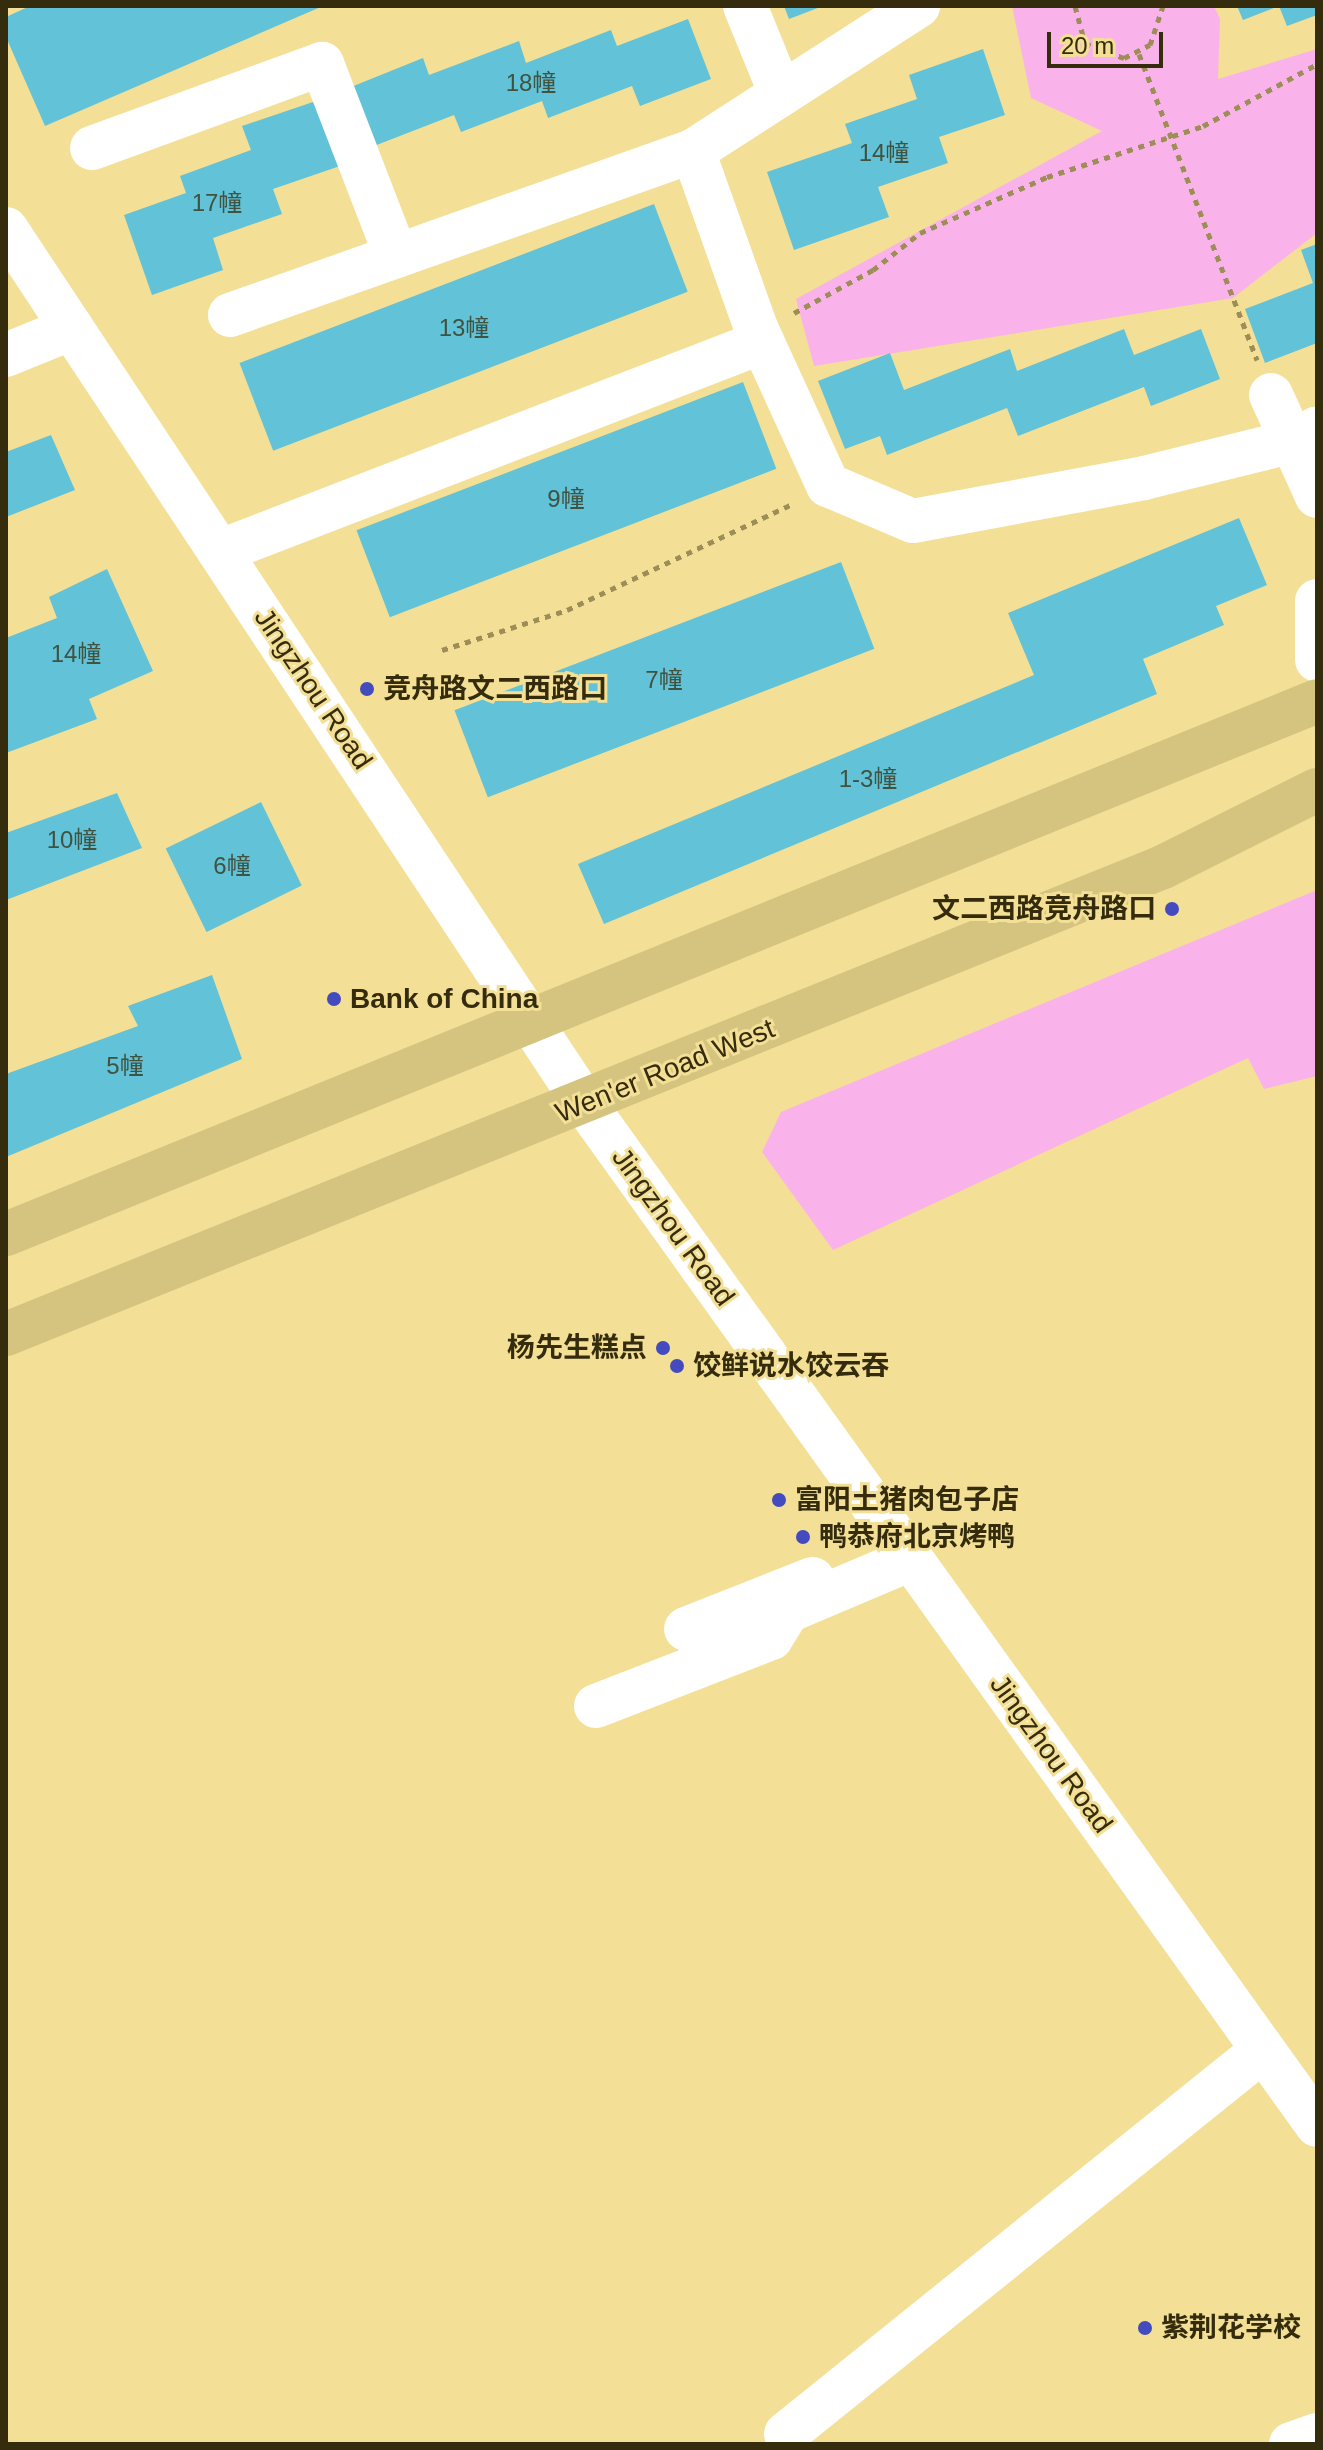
<!DOCTYPE html>
<meta charset="utf-8">
<style>
body{margin:0}
#map{position:relative;width:1323px;height:2450px;overflow:hidden;background:#f3df95;font-family:Helvetica,"Noto Sans SC",sans-serif}
div>[style]{position:absolute}
.green>*{inset:0;background:#f9b3ea}
.building>*{inset:0;background:#62c2d8;transform-origin:0 0}
.path>*{height:5px;margin-top:-2.5px;transform-origin:0;background:repeating-linear-gradient(90deg,#9d8e58 0 6px,transparent 0 12px)}
.minor>*{height:44px;margin:-22px;padding:0 22px;transform-origin:22px;border-radius:22px;background:#fff}
.major>*{height:44px;margin:-22px;padding:0 22px;transform-origin:22px;border-radius:22px;background:#d4c47f}
.dots>*{width:22px;height:22px;translate:-50% -50%;box-sizing:border-box;border:4px solid #f3df95;border-radius:50%}
span{translate:-50% -50%;white-space:nowrap;text-align:center;line-height:1.15;-webkit-text-stroke:6px #f3df95;paint-order:stroke}
.number-label{font-size:24px;color:#405240}
.number-label span{-webkit-text-stroke-width:0}
.street-label{font-size:28px;color:#342c0d}
.poi-label{font-size:28px;color:#342c0d;font-weight:700}
.left{translate:0 -50%;text-align:left}
.right{translate:-100% -50%;text-align:right}
.frame{position:absolute;inset:0;border:8px solid #342c0d;pointer-events:none}
.scale{position:absolute;left:1047px;top:32px;width:116px;height:36px;box-sizing:border-box;border:4px solid #342c0d;border-top:0;padding-left:10px;font-size:24px;line-height:28px;white-space:nowrap;color:#342c0d;-webkit-text-stroke:6px #f3df95;paint-order:stroke}
</style>
<div id="map">
<div class="green">
<i style="clip-path:polygon(1012px 6px,1214px 6px,1220px 19px,1218px 79px,1317px 49px,1317px 233px,1233px 298px,814px 366px,796px 299px,1102px 131px,1031px 98px)"></i>
<i style="clip-path:polygon(1317px 890px,1317px 1076px,1264px 1089px,1248px 1058px,833px 1250px,762px 1152px,781px 1112px)"></i>
</div>
<div class="building">
<i style="clip-path:polygon(30px 6px,323px 6px,45px 126px,6px 37px,6px 17px)"></i>
<i style="clip-path:polygon(784px 6px,823px 6px,789px 19px)"></i>
<i style="clip-path:polygon(1237px 6px,1279px 6px,1243px 20px)"></i>
<i style="clip-path:polygon(1279px 6px,1317px 6px,1317px 15px,1287px 26px)"></i>
<i style="clip-path:polygon(688px 19px,711px 79px,640px 106px,632px 86px,548px 118px,542px 101px,461px 132px,454px 115px,374px 146px,351px 87px,423px 58px,429px 75px,519px 41px,526px 63px,611px 30px,617px 46px)"></i>
<i style="clip-path:polygon(983px 49px,1005px 115px,939px 137px,948px 163px,878px 187px,889px 217px,794px 250px,767px 172px,852px 143px,845px 124px,917px 99px,909px 75px)"></i>
<i style="clip-path:polygon(316px 101px,340px 166px,273px 189px,282px 214px,213px 238px,223px 270px,152px 295px,124px 215px,186px 193px,180px 176px,251px 150px,242px 126px)"></i>
<i style="left:654px;top:204px;width:94px;height:444px;rotate:69deg"></i>
<i style="clip-path:polygon(1317px 244px,1317px 343px,1265px 363px,1245px 309px,1313px 283px,1301px 250px)"></i>
<i style="clip-path:polygon(1124px 329px,1134px 355px,1201px 329px,1220px 379px,1151px 406px,1144px 387px,1018px 436px,1007px 408px,887px 455px,880px 436px,845px 449px,818px 381px,890px 353px,904px 390px,1010px 349px,1017px 371px)"></i>
<i style="left:743px;top:382px;width:93px;height:414px;rotate:69deg"></i>
<i style="clip-path:polygon(51px 435px,75px 490px,6px 517px,6px 452px)"></i>
<i style="clip-path:polygon(1239px 518px,1267px 585px,1216px 606px,1224px 625px,1143px 659px,1157px 694px,604px 924px,578px 864px,1034px 675px,1008px 613px)"></i>
<i style="left:841px;top:562px;width:93px;height:414px;rotate:69deg"></i>
<i style="clip-path:polygon(107px 569px,153px 671px,89px 699px,97px 719px,6px 753px,6px 638px,57px 618px,49px 597px)"></i>
<i style="clip-path:polygon(117px 793px,142px 848px,6px 900px,6px 833px)"></i>
<i style="left:261px;top:802px;width:93px;height:106px;rotate:64deg"></i>
<i style="clip-path:polygon(212px 975px,242px 1059px,6px 1157px,6px 1074px,138px 1026px,128px 1006px)"></i>
</div>
<div class="path">
<i style="left:1075px;top:6px;width:38px;rotate:75deg"></i>
<i style="left:1085px;top:43px;width:42px;rotate:21deg"></i>
<i style="left:1124px;top:58px;width:29px;rotate:-27deg"></i>
<i style="left:1150px;top:45px;width:41px;rotate:-71.6deg"></i>
<i style="left:1139px;top:54px;width:328px;rotate:68.9deg"></i>
<i style="left:794px;top:313px;width:90px;rotate:-28.6deg"></i>
<i style="left:873px;top:270px;width:60px;rotate:-38.2deg"></i>
<i style="left:920px;top:233px;width:139px;rotate:-23.8deg"></i>
<i style="left:1047px;top:177px;width:164px;rotate:-18.1deg"></i>
<i style="left:1203px;top:126px;width:130px;rotate:-28.5deg"></i>
<i style="left:442px;top:650px;width:131px;rotate:-17.7deg"></i>
<i style="left:567px;top:610px;width:249px;rotate:-25.2deg"></i>
</div>
<div class="minor">
<i style="left:745px;top:6px;width:95px;rotate:67.8deg"></i>
<i style="left:92px;top:148px;width:245px;rotate:-20.1deg"></i>
<i style="left:322px;top:64px;width:206px;rotate:68.9deg"></i>
<i style="left:693px;top:151px;width:188px;rotate:70.4deg"></i>
<i style="left:756px;top:328px;width:173px;rotate:65.4deg"></i>
<i style="left:828px;top:485px;width:92px;rotate:23deg"></i>
<i style="left:913px;top:521px;width:235px;rotate:-10.5deg"></i>
<i style="left:1144px;top:478px;width:154px;rotate:-13.9deg"></i>
<i style="left:1293px;top:441px;width:27px;rotate:-28deg"></i>
<i style="left:6px;top:229px;width:1049px;rotate:56.51deg"></i>
<i style="left:585px;top:1104px;width:1256px;rotate:54.36deg"></i>
<i style="left:230px;top:315px;width:491px;rotate:-19.5deg"></i>
<i style="left:693px;top:151px;width:268px;rotate:-32.8deg"></i>
<i style="left:6px;top:355px;width:71px;rotate:-22.2deg"></i>
<i style="left:1271px;top:395px;width:111px;rotate:65.5deg"></i>
<i style="left:221px;top:551px;width:580px;rotate:-21.12deg"></i>
<i style="left:1317px;top:601px;width:59px;rotate:90deg"></i>
<i style="left:686px;top:1629px;width:136px;rotate:-21.6deg"></i>
<i style="left:596px;top:1706px;width:188px;rotate:-21.2deg"></i>
<i style="left:771px;top:1638px;width:32px;rotate:-58deg"></i>
<i style="left:788px;top:1611px;width:134px;rotate:-22.9deg"></i>
<i style="left:786px;top:2434px;width:612px;rotate:-38.84deg"></i>
<i style="left:1291px;top:2444px;width:28px;rotate:-19deg"></i>
</div>
<div class="major">
<i style="left:6px;top:1234px;width:1415px;rotate:-22.12deg"></i>
<i style="left:6px;top:1334px;width:1248px;rotate:-21.98deg"></i>
<i style="left:1163px;top:867px;width:172px;rotate:-26.6deg"></i>
</div>
<div class="dots">
<i style="left:367px;top:689px;background:#434bbf"></i>
<i style="left:1172px;top:909px;background:#434bbf"></i>
<i style="left:334px;top:999px;background:#434bbf"></i>
<i style="left:663px;top:1348px;background:#434bbf"></i>
<i style="left:677px;top:1366px;background:#434bbf"></i>
<i style="left:779px;top:1500px;background:#434bbf"></i>
<i style="left:803px;top:1537px;background:#434bbf"></i>
<i style="left:1145px;top:2328px;background:#434bbf"></i>
</div>
<div class="number-label">
<span style="left:531px;top:83px">18幢</span>
<span style="left:884px;top:153px">14幢</span>
<span style="left:217px;top:203px">17幢</span>
<span style="left:464px;top:328px">13幢</span>
<span style="left:566px;top:499px">9幢</span>
<span style="left:76px;top:654px">14幢</span>
<span style="left:664px;top:680px">7幢</span>
<span style="left:868px;top:779px">1-3幢</span>
<span style="left:72px;top:840px">10幢</span>
<span style="left:232px;top:866px">6幢</span>
<span style="left:125px;top:1066px">5幢</span>
</div>
<div class="street-label">
<span style="left:313px;top:689px;rotate:56deg">Jingzhou Road</span>
<span style="left:665px;top:1071px;rotate:-22deg">Wen'er Road West</span>
<span style="left:673px;top:1227px;rotate:54deg">Jingzhou Road</span>
<span style="left:1051px;top:1754px;rotate:54deg">Jingzhou Road</span>
</div>
<div class="poi-label">
<span class="left" style="left:383px;top:689px">竞舟路文二西路口</span>
<span class="right" style="left:1156px;top:909px">文二西路竞舟路口</span>
<span class="left" style="left:350px;top:999px">Bank of China</span>
<span class="right" style="left:647px;top:1348px">杨先生糕点</span>
<span class="left" style="left:693px;top:1366px">饺鲜说水饺云吞</span>
<span class="left" style="left:795px;top:1500px">富阳土猪肉包子店</span>
<span class="left" style="left:819px;top:1537px">鸭恭府北京烤鸭</span>
<span class="left" style="left:1161px;top:2328px">紫荆花学校</span>
</div>
<div class="frame"></div>
<div class="scale">20 m</div>
</div>
